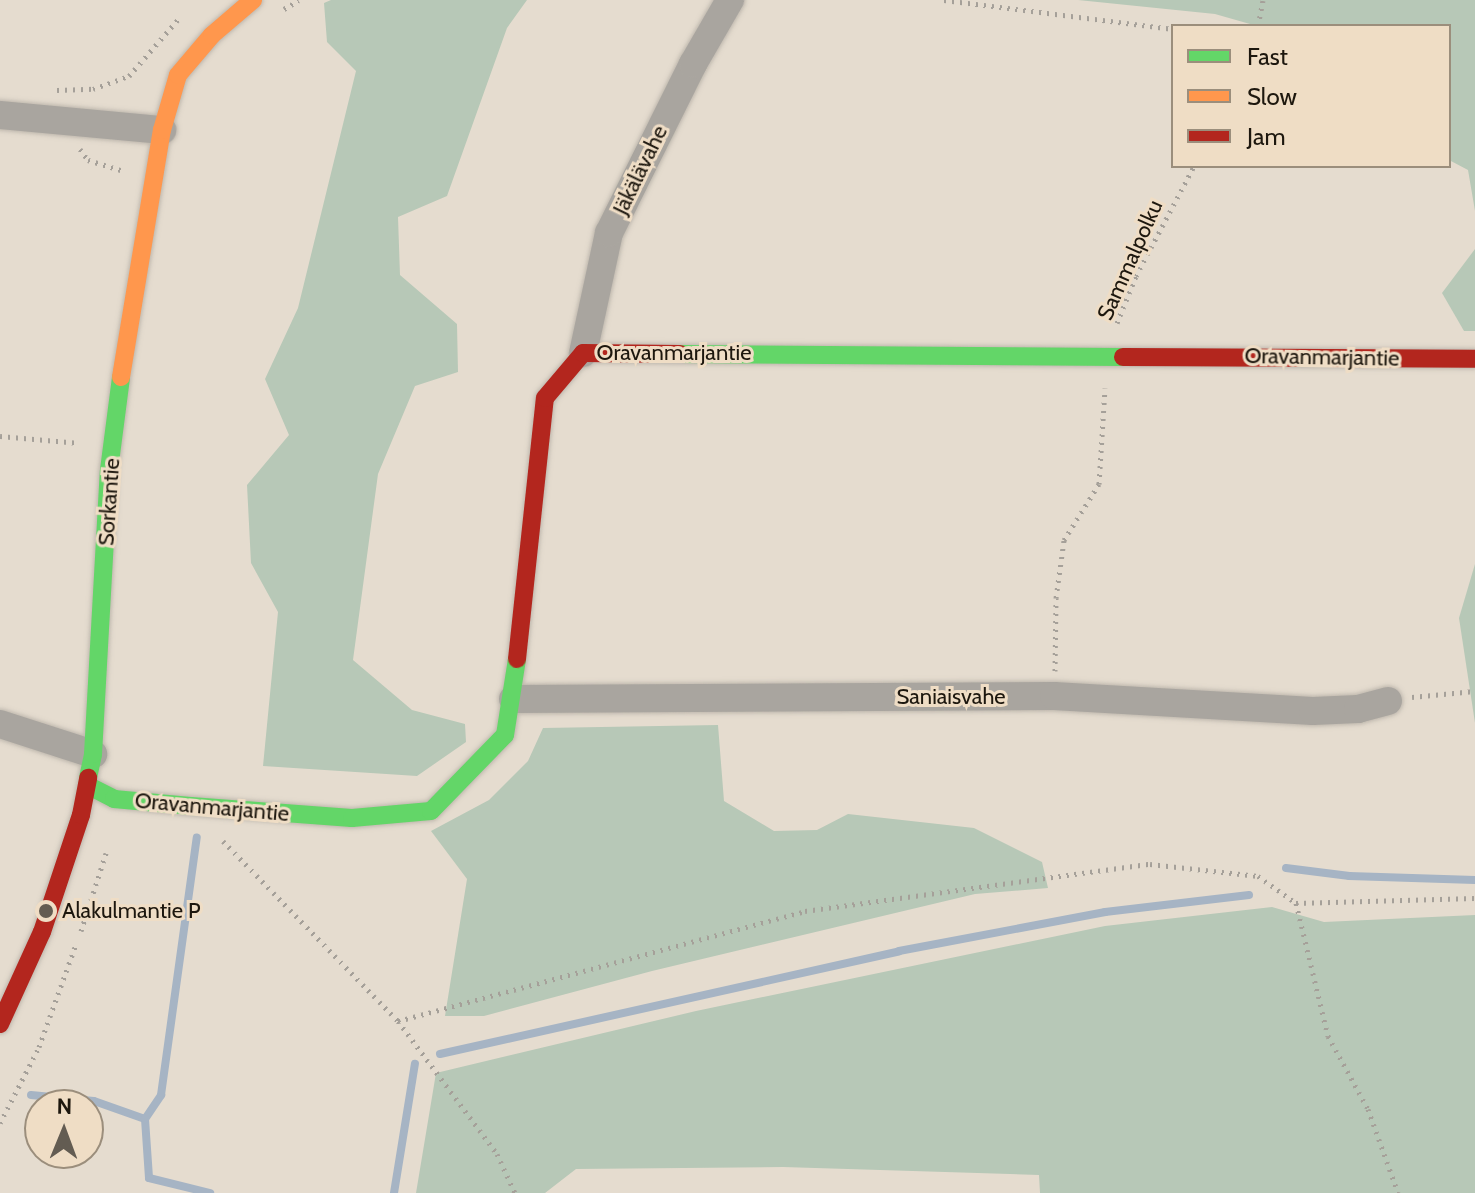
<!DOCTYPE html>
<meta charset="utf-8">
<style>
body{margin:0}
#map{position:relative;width:1475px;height:1193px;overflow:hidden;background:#e5dccf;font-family:Cabin,sans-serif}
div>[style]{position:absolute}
.forest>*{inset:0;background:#b7c8b7}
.stream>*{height:8px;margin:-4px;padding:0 4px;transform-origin:4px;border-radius:4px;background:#a6b4c4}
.path>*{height:5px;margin-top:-2.5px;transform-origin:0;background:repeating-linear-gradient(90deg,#a5a099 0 2px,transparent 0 8px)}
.roads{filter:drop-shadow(0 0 2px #bfb8ae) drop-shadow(0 0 2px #bfb8ae)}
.street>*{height:28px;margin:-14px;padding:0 14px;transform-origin:14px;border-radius:14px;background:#a9a59f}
.fast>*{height:18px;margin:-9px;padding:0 9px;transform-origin:9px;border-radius:9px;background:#63d668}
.slow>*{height:18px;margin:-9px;padding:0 9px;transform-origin:9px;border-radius:9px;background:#ff974d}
.jam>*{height:18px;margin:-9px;padding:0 9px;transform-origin:9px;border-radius:9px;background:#b3261e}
.dots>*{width:22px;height:22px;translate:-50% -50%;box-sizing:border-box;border:4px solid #efddc5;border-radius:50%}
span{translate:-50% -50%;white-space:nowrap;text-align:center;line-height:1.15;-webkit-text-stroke:6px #efddc5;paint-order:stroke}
.street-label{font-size:22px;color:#1d170e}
.poi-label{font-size:22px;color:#1d170e}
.left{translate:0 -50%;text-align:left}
.legend{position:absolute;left:1171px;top:24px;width:280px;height:144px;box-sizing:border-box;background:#efddc5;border:2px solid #9b8e7c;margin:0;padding:10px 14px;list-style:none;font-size:24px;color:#1d170e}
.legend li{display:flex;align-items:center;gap:16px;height:40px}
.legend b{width:40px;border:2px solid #9b8e7c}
.north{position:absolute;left:24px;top:1089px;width:80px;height:80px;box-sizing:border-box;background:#efddc5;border:2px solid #9b8e7c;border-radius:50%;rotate:1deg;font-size:22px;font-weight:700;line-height:32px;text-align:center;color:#1d170e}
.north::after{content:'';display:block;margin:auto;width:28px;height:36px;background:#635c52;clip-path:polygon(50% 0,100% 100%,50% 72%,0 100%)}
</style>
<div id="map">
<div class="forest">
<i style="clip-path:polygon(331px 0,527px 0,507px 28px,447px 196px,398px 217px,400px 275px,457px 324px,458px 372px,415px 386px,378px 474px,353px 660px,412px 710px,465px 724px,466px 742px,417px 776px,263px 766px,278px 612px,251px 563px,247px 485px,289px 435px,265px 379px,298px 308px,356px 71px,327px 42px,324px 3px)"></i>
<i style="clip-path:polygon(1078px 0,1475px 0,1475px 211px,1468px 170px,1449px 160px,1449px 26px,1257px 26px,1215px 14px)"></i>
<i style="clip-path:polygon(1475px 249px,1475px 331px,1464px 331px,1442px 293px)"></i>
<i style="clip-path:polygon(1475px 564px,1475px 723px,1459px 618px)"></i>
<i style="clip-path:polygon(718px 725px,724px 801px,774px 831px,817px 830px,848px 814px,974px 828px,1042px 862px,1048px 888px,975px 894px,652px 971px,484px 1016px,445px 1016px,467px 879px,431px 831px,489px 800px,528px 761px,543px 728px)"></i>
<i style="clip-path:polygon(1272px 907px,1324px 922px,1475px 915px,1475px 1193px,1040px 1193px,1039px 1175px,783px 1167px,576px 1169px,545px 1193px,416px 1193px,436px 1073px,696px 1011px,1105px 926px)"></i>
</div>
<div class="stream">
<i style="left:1286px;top:868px;width:64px;rotate:7.2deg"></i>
<i style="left:1349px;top:876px;width:126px;rotate:1.8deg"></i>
<i style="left:440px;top:1054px;width:470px;rotate:-12.6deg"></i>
<i style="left:899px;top:951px;width:210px;rotate:-10.7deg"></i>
<i style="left:1105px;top:912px;width:145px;rotate:-6.7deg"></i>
<i style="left:31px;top:1095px;width:63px;rotate:5.4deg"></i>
<i style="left:94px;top:1101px;width:54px;rotate:19.4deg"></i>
<i style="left:145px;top:1119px;width:59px;rotate:86.1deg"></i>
<i style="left:149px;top:1178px;width:63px;rotate:13.8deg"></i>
<i style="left:145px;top:1119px;width:29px;rotate:-56deg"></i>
<i style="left:161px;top:1095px;width:260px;rotate:-82.1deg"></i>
<i style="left:394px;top:1193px;width:131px;rotate:-80.8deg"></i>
</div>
<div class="path">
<i style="left:944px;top:0;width:231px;rotate:7.2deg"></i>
<i style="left:284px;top:9px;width:17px;rotate:-31deg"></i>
<i style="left:1258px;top:26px;width:26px;rotate:-79deg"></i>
<i style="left:57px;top:90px;width:36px;rotate:-2deg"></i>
<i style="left:93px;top:89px;width:38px;rotate:-20deg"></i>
<i style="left:129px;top:76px;width:79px;rotate:-49.1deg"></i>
<i style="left:80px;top:149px;width:14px;rotate:54deg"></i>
<i style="left:88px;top:160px;width:37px;rotate:17deg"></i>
<i style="left:1117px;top:323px;width:51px;rotate:-68deg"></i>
<i style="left:1136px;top:276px;width:124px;rotate:-62.2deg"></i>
<i style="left:0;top:436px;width:80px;rotate:5deg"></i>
<i style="left:1055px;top:671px;width:73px;rotate:-89.2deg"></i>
<i style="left:1056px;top:598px;width:59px;rotate:-82.1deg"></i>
<i style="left:1064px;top:540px;width:66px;rotate:-58deg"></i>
<i style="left:1099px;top:484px;width:96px;rotate:-86.4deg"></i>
<i style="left:1412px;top:697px;width:63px;rotate:-5.4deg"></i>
<i style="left:223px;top:841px;width:251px;rotate:45.8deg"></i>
<i style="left:398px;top:1021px;width:422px;rotate:-15.1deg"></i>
<i style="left:805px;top:911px;width:348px;rotate:-7.8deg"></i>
<i style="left:1150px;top:864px;width:109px;rotate:6.3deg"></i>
<i style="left:1258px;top:876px;width:47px;rotate:35.4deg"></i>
<i style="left:1296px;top:903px;width:179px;rotate:-1.6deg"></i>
<i style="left:1296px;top:903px;width:137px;rotate:76.5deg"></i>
<i style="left:1328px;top:1036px;width:83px;rotate:61.3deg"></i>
<i style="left:1368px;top:1109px;width:89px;rotate:70.3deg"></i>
<i style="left:81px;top:931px;width:82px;rotate:-72.2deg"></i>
<i style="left:398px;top:1021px;width:166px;rotate:53.3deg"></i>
<i style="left:497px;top:1154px;width:43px;rotate:65.2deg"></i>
<i style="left:0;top:1123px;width:85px;rotate:-62.8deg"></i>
<i style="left:39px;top:1047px;width:109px;rotate:-70.2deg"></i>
</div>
<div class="roads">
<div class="street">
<i style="left:0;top:115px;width:163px;rotate:5.3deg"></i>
<i style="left:583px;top:353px;width:123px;rotate:-77.8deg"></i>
<i style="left:609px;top:233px;width:189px;rotate:-63.6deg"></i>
<i style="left:693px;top:64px;width:74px;rotate:-60deg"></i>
<i style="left:513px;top:699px;width:541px;rotate:-0.32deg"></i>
<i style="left:1054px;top:696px;width:259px;rotate:3.3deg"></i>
<i style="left:1313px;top:711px;width:45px;rotate:-2.5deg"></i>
<i style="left:1358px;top:709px;width:31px;rotate:-15deg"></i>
<i style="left:0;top:724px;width:98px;rotate:17.9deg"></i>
</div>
<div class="fast">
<i style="left:680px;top:354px;width:443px;rotate:0.4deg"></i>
<i style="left:88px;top:778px;width:25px;rotate:-78deg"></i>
<i style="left:93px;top:754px;width:284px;rotate:-86.8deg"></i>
<i style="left:109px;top:470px;width:94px;rotate:-82.6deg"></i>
<i style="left:87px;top:785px;width:30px;rotate:27deg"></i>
<i style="left:114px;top:799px;width:77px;rotate:5.2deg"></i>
<i style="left:191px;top:806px;width:161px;rotate:4.3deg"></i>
<i style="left:352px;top:818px;width:79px;rotate:-5.1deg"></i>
<i style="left:431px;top:811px;width:106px;rotate:-45.8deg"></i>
<i style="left:505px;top:735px;width:77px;rotate:-81deg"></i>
</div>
<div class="slow">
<i style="left:121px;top:377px;width:250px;rotate:-80.6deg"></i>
<i style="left:162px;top:130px;width:57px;rotate:-73.8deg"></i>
<i style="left:178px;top:75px;width:52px;rotate:-49.6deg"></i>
<i style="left:212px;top:35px;width:54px;rotate:-40.5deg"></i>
</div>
<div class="jam">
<i style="left:1123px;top:357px;width:352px;rotate:0.3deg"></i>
<i style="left:517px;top:659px;width:262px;rotate:-83.9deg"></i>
<i style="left:545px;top:398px;width:59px;rotate:-49.8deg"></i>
<i style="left:583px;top:353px;width:97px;rotate:0.6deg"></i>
<i style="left:0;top:1024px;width:101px;rotate:-65.5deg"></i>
<i style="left:42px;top:932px;width:123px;rotate:-71.6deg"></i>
<i style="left:81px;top:815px;width:38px;rotate:-79deg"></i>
</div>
</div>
<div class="dots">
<i style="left:46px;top:911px;background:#635c52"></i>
</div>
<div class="street-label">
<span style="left:640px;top:170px;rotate:-64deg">Jäkälävahe</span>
<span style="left:1130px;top:260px;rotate:-66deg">Sammalpolku</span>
<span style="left:674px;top:353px">Oravanmarjantie</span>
<span style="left:1322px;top:357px;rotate:1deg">Oravanmarjantie</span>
<span style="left:109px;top:502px;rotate:-86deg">Sorkantie</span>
<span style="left:951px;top:697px">Saniaisvahe</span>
<span style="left:212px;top:807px;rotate:5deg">Oravanmarjantie</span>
</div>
<div class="poi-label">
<span class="left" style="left:62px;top:911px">Alakulmantie P</span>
</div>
<ul class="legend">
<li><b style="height:10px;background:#63d668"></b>Fast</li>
<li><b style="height:10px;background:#ff974d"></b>Slow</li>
<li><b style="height:10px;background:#b3261e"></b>Jam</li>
</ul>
<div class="north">N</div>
</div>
